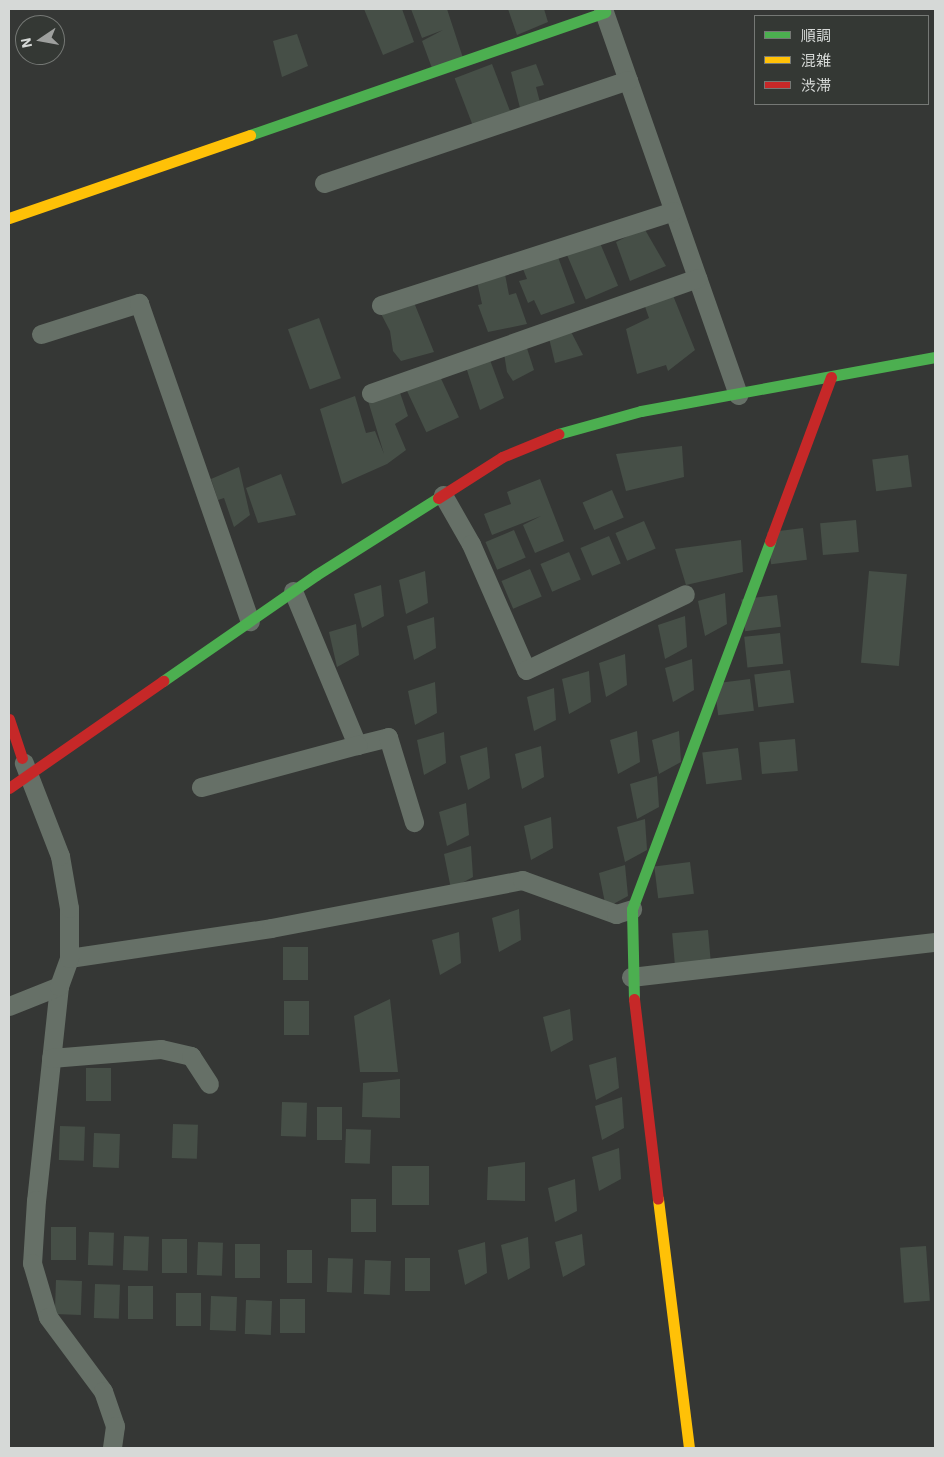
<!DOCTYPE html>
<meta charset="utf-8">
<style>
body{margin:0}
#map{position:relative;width:944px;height:1457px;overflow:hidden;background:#353735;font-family:"IBM Plex Sans","Noto Sans JP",sans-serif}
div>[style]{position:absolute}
.building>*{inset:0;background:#464f47;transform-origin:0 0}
.street>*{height:19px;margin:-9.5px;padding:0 9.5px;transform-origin:9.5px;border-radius:9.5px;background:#667067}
.fast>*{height:11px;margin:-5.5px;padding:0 5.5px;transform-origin:5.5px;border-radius:5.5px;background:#4caf50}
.slow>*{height:11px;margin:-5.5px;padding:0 5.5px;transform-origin:5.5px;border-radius:5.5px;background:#ffc107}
.jam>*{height:11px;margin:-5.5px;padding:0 5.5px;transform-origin:5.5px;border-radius:5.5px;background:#c62828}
span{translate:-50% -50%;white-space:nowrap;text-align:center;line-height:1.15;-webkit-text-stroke:5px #343834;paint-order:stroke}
.frame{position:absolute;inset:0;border:10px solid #d6d9d7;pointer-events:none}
.legend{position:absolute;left:754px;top:15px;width:175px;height:90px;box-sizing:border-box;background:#343834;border:1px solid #757875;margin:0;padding:6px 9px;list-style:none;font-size:15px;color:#d6d9d7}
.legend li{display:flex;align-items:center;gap:10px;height:25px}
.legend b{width:25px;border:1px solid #757875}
.north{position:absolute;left:15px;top:15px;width:50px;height:50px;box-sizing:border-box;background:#343834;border:1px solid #757875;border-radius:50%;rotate:258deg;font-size:14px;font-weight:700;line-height:20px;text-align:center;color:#d6d9d7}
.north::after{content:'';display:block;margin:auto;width:18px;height:22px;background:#9ea09e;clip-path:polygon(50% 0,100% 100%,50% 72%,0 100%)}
</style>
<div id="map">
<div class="building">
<i style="clip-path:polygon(364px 9px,402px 9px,414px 42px,383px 55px)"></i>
<i style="clip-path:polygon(411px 9px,447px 9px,463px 58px,433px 71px,422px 41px,443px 30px,422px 38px)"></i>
<i style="clip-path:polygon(508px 9px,544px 9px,548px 22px,517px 35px)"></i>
<i style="clip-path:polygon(297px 34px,308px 66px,282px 77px,273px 41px)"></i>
<i style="left:492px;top:64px;width:53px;height:40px;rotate:69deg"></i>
<i style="clip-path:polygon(536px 64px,544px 85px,536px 87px,542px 110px,521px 112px,511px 72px)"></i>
<i style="clip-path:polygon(644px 228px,666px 266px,630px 281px,616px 242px)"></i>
<i style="left:597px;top:236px;width:54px;height:35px;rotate:67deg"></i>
<i style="clip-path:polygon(555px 249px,575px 303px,541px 315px,534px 300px,528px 303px,519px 281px,527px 279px,521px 264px)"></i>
<i style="clip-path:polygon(504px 269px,509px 295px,516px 293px,527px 324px,488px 332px,478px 305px,482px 304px,476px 277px)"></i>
<i style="clip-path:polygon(670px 288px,695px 350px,668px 371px,666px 365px,637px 374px,626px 329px,649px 318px,643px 301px)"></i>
<i style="clip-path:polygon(413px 300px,434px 352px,401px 361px,393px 351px,390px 331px,378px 308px)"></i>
<i style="left:319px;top:318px;width:64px;height:33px;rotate:70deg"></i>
<i style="clip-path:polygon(567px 324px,583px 355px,555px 363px,548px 334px)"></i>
<i style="clip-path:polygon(524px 339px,534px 370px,513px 381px,507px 372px,503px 347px)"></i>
<i style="clip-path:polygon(487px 352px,504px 398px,480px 410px,465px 364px)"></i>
<i style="left:437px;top:370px;width:52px;height:36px;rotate:65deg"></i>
<i style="clip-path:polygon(397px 384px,408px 416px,395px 424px,406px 450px,387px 464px,342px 484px,320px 409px,355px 396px,366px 433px,375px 431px,384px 454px,366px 394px)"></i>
<i style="clip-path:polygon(682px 446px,684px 477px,626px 491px,616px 454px)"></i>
<i style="left:908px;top:455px;width:32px;height:36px;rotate:83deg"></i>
<i style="clip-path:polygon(239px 467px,250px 515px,234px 527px,224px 498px,218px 500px,211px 479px)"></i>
<i style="clip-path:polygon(281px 474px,296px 515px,258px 523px,246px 488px)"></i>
<i style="clip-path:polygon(540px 479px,564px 541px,535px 553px,523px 525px,541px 516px,492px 535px,484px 514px,511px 504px,507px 492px)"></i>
<i style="left:612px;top:490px;width:30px;height:32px;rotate:67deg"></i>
<i style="left:856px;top:520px;width:32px;height:36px;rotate:85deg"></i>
<i style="left:644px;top:521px;width:30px;height:31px;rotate:67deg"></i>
<i style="left:803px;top:528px;width:32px;height:36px;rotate:83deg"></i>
<i style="left:514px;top:530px;width:30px;height:31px;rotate:67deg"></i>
<i style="left:609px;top:536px;width:30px;height:31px;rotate:67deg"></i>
<i style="clip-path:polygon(741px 540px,743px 572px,686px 585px,675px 549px)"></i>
<i style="left:569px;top:552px;width:30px;height:31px;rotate:67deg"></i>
<i style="left:530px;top:569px;width:30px;height:31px;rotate:67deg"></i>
<i style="clip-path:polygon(425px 571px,428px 603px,406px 614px,399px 580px)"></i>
<i style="left:869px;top:571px;width:38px;height:92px;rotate:5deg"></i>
<i style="clip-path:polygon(381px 585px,384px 616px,362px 628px,354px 594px)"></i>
<i style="clip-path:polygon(725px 593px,727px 624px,705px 636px,698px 601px)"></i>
<i style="left:777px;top:595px;width:32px;height:36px;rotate:83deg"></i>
<i style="clip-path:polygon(685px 616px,687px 647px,665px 659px,658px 625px)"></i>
<i style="clip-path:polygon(434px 617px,436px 648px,414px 660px,407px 626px)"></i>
<i style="clip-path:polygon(356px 624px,359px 655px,337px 667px,329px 632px)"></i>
<i style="left:780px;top:633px;width:31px;height:36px;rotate:84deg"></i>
<i style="clip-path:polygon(625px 654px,627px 685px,606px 697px,599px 663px)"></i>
<i style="clip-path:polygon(692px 659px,694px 690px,673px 702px,665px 668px)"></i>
<i style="left:790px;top:670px;width:33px;height:36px;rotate:83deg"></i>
<i style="clip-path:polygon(589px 671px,591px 702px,569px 714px,562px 679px)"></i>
<i style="left:750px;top:679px;width:32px;height:36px;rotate:83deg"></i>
<i style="clip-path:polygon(435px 682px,437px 713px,415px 725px,408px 691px)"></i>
<i style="clip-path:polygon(554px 688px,556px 720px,534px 731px,527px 697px)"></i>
<i style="clip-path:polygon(637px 731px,640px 762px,618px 774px,610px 740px)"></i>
<i style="clip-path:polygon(679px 731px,681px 762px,659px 774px,652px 740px)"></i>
<i style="clip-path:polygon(444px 732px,446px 763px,424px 775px,417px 740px)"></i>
<i style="left:795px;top:739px;width:32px;height:36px;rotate:85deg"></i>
<i style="clip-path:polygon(541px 746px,544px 777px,522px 789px,515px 754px)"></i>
<i style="clip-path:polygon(487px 747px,490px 778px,468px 790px,460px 756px)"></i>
<i style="left:738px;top:748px;width:32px;height:36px;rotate:83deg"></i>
<i style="clip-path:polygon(657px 776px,659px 807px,637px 819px,630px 784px)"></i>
<i style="clip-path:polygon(466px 803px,469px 835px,447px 846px,439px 812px)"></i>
<i style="clip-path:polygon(551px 817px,553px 848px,531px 860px,524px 826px)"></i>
<i style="clip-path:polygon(645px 819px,647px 850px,625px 862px,617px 827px)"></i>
<i style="clip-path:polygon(471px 846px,473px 877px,451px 889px,444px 854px)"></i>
<i style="left:690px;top:862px;width:32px;height:36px;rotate:83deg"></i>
<i style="clip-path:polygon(625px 865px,628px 896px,606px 908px,599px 873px)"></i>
<i style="clip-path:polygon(519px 909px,521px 940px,499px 952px,492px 918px)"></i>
<i style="left:708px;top:930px;width:32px;height:36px;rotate:85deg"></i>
<i style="clip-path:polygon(459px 932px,461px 963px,440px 975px,432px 940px)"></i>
<i style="left:283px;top:947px;width:25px;height:33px"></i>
<i style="clip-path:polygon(390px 999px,398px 1072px,360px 1072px,354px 1016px)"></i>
<i style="left:284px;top:1001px;width:25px;height:34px"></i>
<i style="clip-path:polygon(570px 1009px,573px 1040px,551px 1052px,543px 1017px)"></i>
<i style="clip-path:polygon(616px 1057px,619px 1088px,596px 1100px,589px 1065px)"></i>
<i style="left:86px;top:1068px;width:25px;height:33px"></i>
<i style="clip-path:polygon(400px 1079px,400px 1118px,362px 1117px,363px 1083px)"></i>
<i style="clip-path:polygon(622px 1097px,624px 1128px,602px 1140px,595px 1106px)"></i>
<i style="left:282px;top:1102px;width:25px;height:34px;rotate:2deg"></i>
<i style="left:317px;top:1107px;width:25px;height:33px"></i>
<i style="left:173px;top:1124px;width:25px;height:34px;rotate:2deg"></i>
<i style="left:60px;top:1126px;width:25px;height:34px;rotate:2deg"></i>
<i style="left:346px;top:1129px;width:25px;height:34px;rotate:2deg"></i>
<i style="left:94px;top:1133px;width:26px;height:34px;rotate:2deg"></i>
<i style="clip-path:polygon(619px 1148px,621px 1179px,599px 1191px,592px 1157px)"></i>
<i style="clip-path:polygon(525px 1162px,525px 1201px,487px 1200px,488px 1167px)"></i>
<i style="left:429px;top:1166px;width:39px;height:37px;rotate:90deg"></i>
<i style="clip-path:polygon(575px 1179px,577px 1211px,555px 1222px,548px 1188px)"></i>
<i style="left:351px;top:1199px;width:25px;height:33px"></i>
<i style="left:51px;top:1227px;width:25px;height:33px"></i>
<i style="left:89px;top:1232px;width:25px;height:33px;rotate:2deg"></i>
<i style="clip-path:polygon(582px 1234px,585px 1265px,563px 1277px,555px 1242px)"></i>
<i style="left:124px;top:1236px;width:25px;height:34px;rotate:2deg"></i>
<i style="clip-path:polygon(528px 1237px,530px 1268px,508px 1280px,501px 1245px)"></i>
<i style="left:162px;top:1239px;width:25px;height:34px"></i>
<i style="left:198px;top:1242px;width:25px;height:33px;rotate:2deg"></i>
<i style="clip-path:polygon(485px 1242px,487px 1273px,465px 1285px,458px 1250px)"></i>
<i style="left:235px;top:1244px;width:25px;height:34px"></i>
<i style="left:926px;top:1246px;width:55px;height:26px;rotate:86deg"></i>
<i style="left:287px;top:1250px;width:25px;height:33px"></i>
<i style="left:328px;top:1258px;width:25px;height:34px;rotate:2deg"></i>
<i style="left:405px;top:1258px;width:25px;height:33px"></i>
<i style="left:365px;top:1260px;width:26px;height:34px;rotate:2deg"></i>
<i style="left:56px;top:1280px;width:26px;height:34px;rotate:2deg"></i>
<i style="left:95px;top:1284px;width:25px;height:34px;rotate:2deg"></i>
<i style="left:128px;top:1286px;width:25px;height:33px"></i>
<i style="left:176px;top:1293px;width:25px;height:33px"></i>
<i style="left:211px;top:1296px;width:26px;height:34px;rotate:2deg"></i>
<i style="left:280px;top:1299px;width:25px;height:34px"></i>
<i style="left:246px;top:1300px;width:26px;height:34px;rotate:2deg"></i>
</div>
<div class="street">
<i style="left:603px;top:9px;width:409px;rotate:70.7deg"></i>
<i style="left:324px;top:183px;width:321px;rotate:-18.7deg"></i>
<i style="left:381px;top:305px;width:307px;rotate:-17.8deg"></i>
<i style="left:41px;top:334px;width:103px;rotate:-17.6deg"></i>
<i style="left:139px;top:303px;width:337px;rotate:70.8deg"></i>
<i style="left:371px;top:393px;width:346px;rotate:-19.4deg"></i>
<i style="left:443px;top:495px;width:56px;rotate:60.3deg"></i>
<i style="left:471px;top:544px;width:137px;rotate:66.4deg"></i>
<i style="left:526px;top:670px;width:176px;rotate:-25.5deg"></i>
<i style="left:293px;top:591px;width:167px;rotate:67.4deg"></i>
<i style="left:357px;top:745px;width:32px;rotate:-14deg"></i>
<i style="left:388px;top:737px;width:89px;rotate:73deg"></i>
<i style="left:201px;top:787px;width:162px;rotate:-15.1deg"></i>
<i style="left:69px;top:958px;width:204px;rotate:-8.4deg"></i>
<i style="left:271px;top:928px;width:256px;rotate:-10.8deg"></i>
<i style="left:522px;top:880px;width:100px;rotate:19.9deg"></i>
<i style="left:616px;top:914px;width:17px;rotate:-17deg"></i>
<i style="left:631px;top:977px;width:306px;rotate:-6.6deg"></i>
<i style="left:59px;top:986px;width:215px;rotate:96.1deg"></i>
<i style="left:36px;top:1200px;width:63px;rotate:93.6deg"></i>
<i style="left:32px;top:1263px;width:56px;rotate:73.5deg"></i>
<i style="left:48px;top:1317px;width:92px;rotate:53.4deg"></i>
<i style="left:103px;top:1391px;width:37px;rotate:71deg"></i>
<i style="left:115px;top:1426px;width:22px;rotate:98deg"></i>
<i style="left:9px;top:1006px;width:54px;rotate:-21.8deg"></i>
<i style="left:59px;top:986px;width:30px;rotate:-70deg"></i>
<i style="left:69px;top:958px;width:50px;rotate:-90deg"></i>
<i style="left:69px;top:908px;width:53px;rotate:-99.8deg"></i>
<i style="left:60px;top:856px;width:100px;rotate:-111.2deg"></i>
<i style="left:51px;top:1058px;width:110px;rotate:-4.7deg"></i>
<i style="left:161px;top:1049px;width:31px;rotate:13deg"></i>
<i style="left:191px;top:1056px;width:33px;rotate:57deg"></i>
</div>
<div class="fast">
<i style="left:250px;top:135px;width:376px;rotate:-19.1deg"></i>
<i style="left:558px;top:434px;width:86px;rotate:-15.5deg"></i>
<i style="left:641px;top:411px;width:299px;rotate:-10.4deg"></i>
<i style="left:163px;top:681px;width:186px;rotate:-34.7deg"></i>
<i style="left:316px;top:575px;width:144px;rotate:-32.3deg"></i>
<i style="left:634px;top:999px;width:90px;rotate:-91.3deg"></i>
<i style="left:632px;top:909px;width:393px;rotate:-69.4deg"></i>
</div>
<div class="slow">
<i style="left:9px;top:218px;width:255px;rotate:-19deg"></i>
<i style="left:658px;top:1199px;width:251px;rotate:82.9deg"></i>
</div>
<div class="jam">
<i style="left:438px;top:498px;width:76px;rotate:-32.6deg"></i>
<i style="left:502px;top:457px;width:61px;rotate:-22.3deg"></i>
<i style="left:770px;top:541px;width:175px;rotate:-69.6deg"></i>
<i style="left:9px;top:719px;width:41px;rotate:71.6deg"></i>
<i style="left:9px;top:788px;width:188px;rotate:-34.8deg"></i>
<i style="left:634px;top:999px;width:201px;rotate:83.2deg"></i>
</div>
<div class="frame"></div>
<ul class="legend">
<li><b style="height:6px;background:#4caf50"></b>順調</li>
<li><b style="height:6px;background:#ffc107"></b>混雑</li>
<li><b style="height:6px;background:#c62828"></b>渋滞</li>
</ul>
<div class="north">N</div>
</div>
